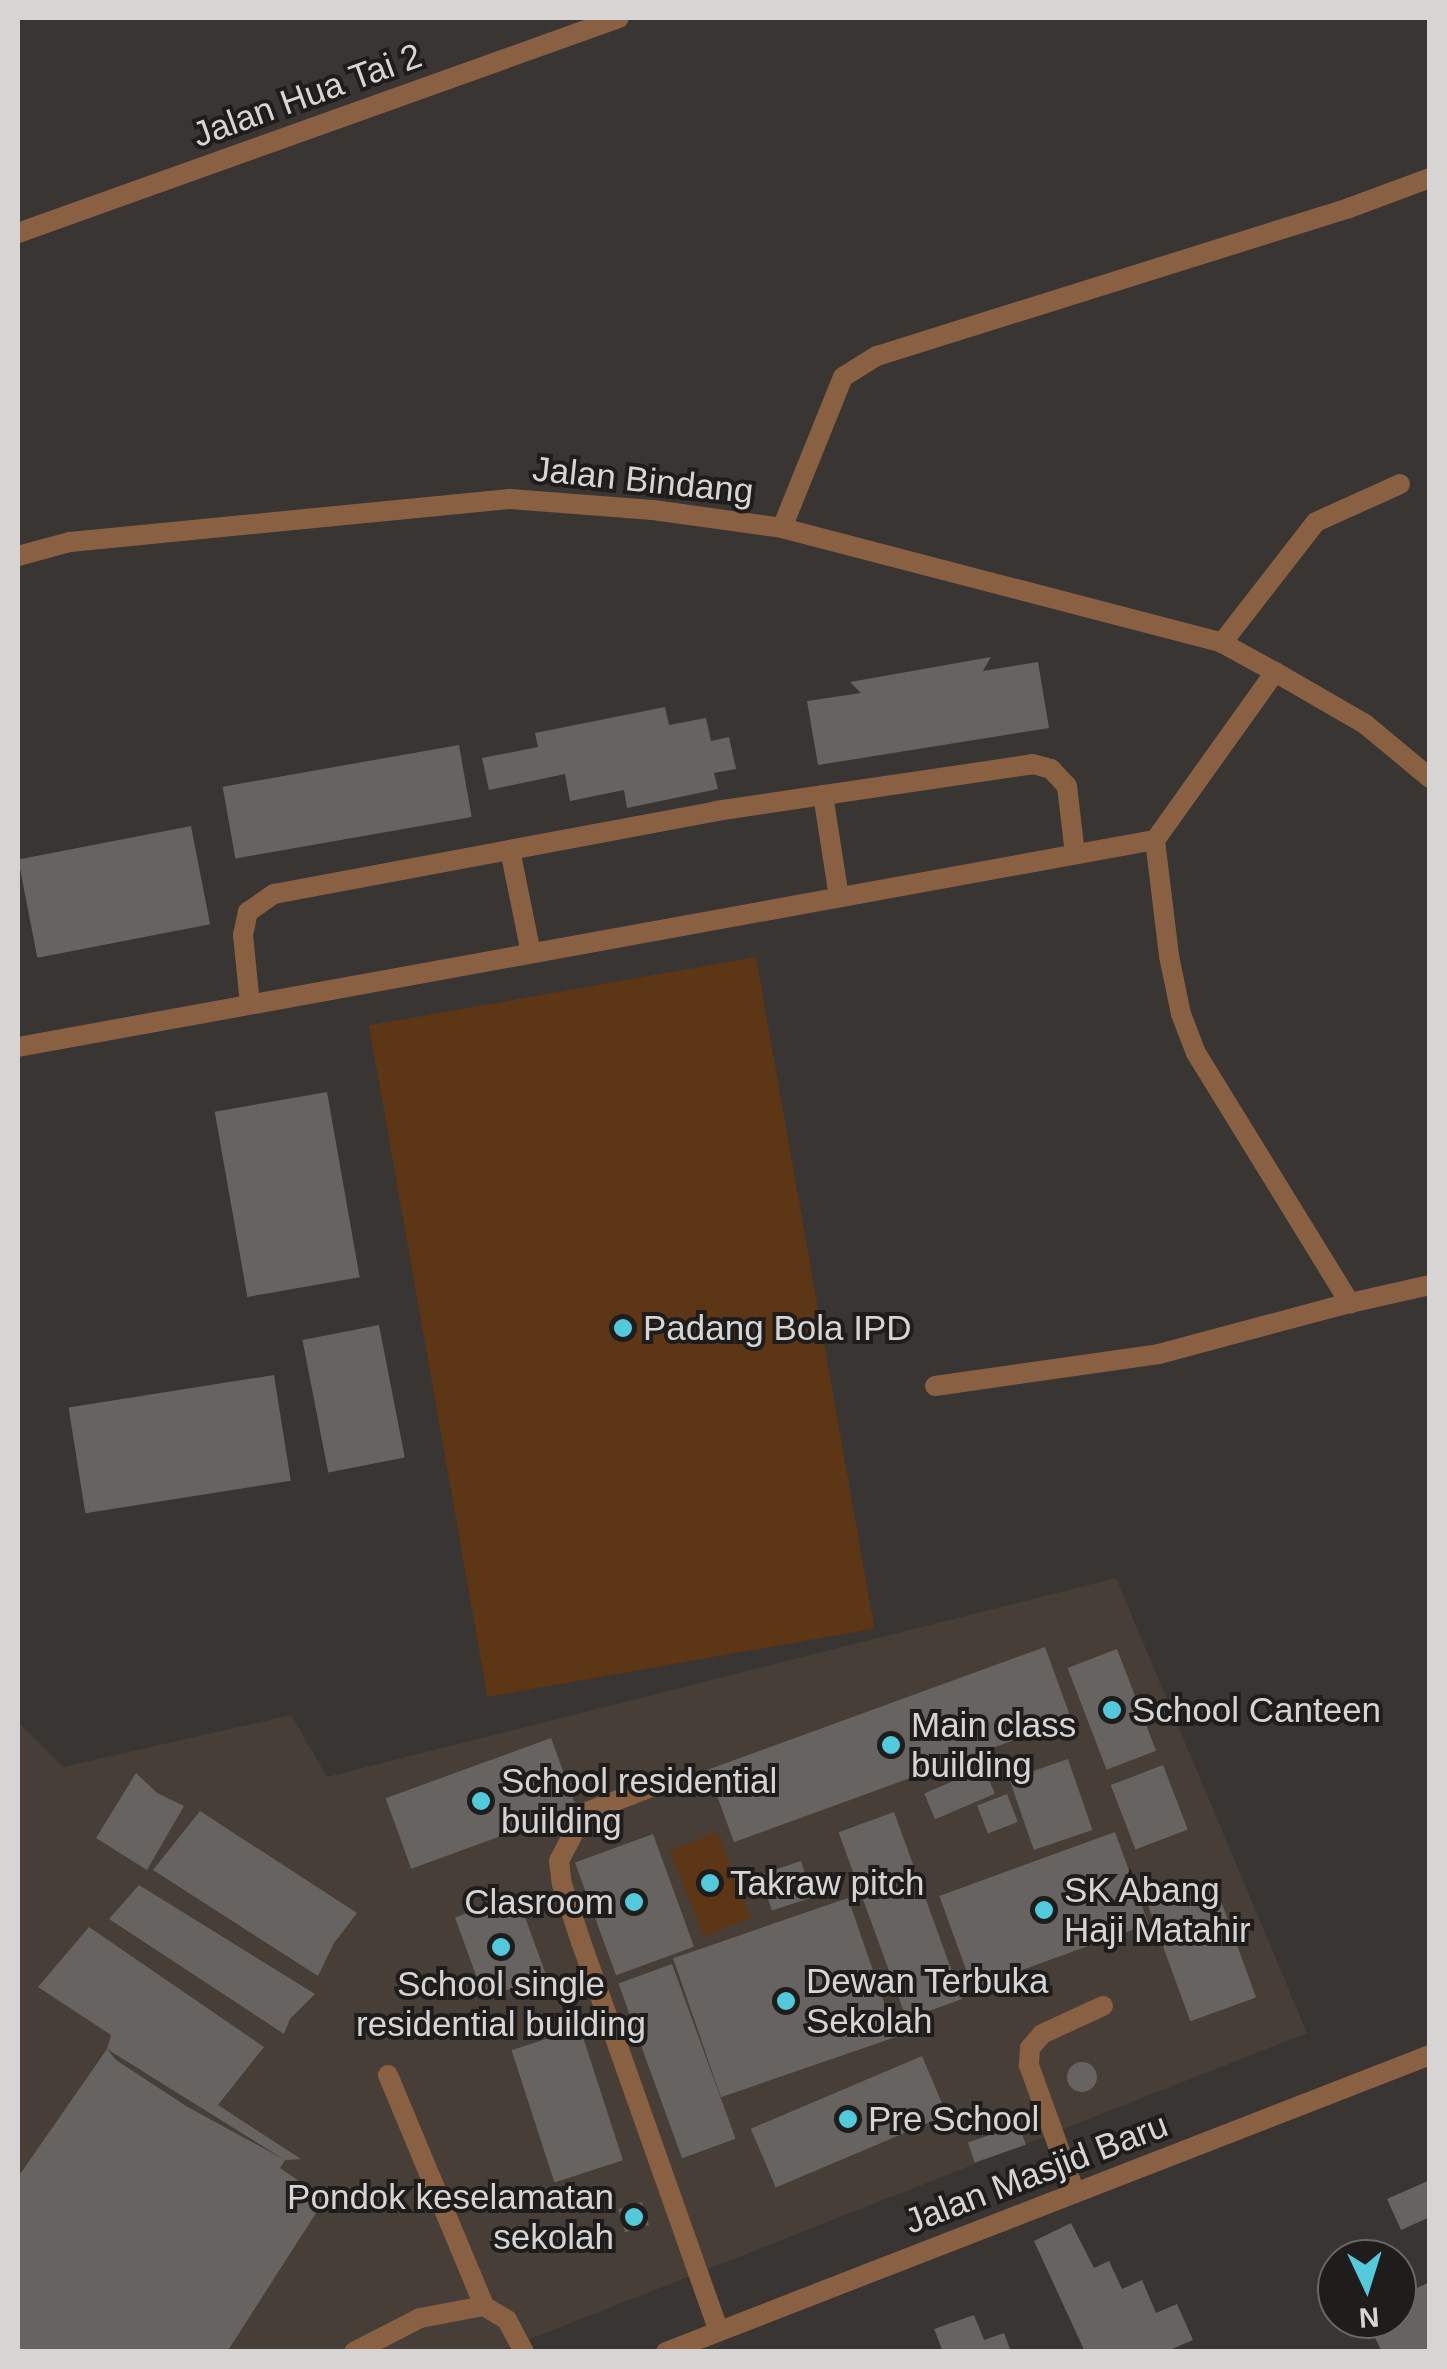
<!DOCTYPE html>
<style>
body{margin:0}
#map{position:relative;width:1447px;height:2369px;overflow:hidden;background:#383533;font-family:Arial,sans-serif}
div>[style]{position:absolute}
.built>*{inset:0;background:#463e37}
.green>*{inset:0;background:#5d3615;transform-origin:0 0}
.building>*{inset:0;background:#676360;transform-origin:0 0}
.round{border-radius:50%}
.service>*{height:20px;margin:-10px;padding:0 10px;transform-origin:10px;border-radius:10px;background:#896142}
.minor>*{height:20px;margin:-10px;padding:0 10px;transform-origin:10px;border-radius:10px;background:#896142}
.dots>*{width:28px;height:28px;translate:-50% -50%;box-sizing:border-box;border:5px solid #1f1d1c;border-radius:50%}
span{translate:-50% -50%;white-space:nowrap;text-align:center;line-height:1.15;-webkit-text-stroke:8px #1f1d1c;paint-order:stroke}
.street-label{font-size:35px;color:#d7d5d3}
.poi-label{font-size:35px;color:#d7d5d3}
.left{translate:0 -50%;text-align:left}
.right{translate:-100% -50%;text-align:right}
.frame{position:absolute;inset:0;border:20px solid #d7d5d3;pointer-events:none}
.north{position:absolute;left:1317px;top:2239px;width:100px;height:100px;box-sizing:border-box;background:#1f1d1c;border:2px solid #696765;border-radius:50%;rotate:176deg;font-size:28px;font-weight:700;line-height:40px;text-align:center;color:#d7d5d3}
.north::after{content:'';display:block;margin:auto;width:35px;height:45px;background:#53cadc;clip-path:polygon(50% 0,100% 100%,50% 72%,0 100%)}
</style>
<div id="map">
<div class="built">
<i style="clip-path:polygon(1116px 1578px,1307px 2033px,500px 2351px,18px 2351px,18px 1722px,63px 1767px,291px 1715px,327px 1777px)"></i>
</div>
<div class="green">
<i style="left:756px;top:957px;width:682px;height:393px;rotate:80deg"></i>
<i style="left:717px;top:1832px;width:92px;height:51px;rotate:68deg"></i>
</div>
<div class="building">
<i style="clip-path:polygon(991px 657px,983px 671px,1038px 662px,1049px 728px,818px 765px,807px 701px,861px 693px,850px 682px)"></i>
<i style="clip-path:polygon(665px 707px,669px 725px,706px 718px,711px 741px,729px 737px,736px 769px,714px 773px,718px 789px,627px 808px,624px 790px,570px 801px,565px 774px,489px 790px,482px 758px,538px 747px,535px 733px)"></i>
<i style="left:459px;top:745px;width:73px;height:240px;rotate:80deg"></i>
<i style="left:191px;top:826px;width:100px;height:176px;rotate:79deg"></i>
<i style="left:327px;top:1092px;width:188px;height:114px;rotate:80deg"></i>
<i style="left:379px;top:1325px;width:135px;height:78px;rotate:79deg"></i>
<i style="left:274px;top:1375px;width:107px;height:208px;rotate:81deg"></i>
<i style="left:1045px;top:1647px;width:77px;height:359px;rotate:70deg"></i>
<i style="left:1117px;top:1649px;width:109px;height:53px;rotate:69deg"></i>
<i style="left:551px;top:1738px;width:75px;height:176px;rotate:70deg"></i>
<i style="left:1068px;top:1759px;width:75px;height:62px;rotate:71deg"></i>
<i style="left:1163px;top:1765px;width:69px;height:56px;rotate:69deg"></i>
<i style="left:984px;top:1768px;width:28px;height:65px;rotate:67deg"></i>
<i style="clip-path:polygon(136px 1773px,157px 1793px,184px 1806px,147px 1870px,96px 1838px)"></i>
<i style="left:1007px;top:1794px;width:30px;height:32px;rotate:69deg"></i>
<i style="clip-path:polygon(200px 1811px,357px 1913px,334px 1943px,318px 1976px,153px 1870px)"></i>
<i style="left:894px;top:1812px;width:199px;height:59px;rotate:70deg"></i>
<i style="left:1115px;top:1832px;width:98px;height:187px;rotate:70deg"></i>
<i style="left:653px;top:1834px;width:120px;height:83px;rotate:70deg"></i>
<i style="left:801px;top:1861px;width:38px;height:43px;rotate:72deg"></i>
<i style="left:1213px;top:1879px;width:126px;height:70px;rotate:70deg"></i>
<i style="clip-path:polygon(139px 1885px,315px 1994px,290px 2019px,284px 2034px,109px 1919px)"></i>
<i style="left:517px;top:1895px;width:86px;height:66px;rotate:70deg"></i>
<i style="left:848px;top:1898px;width:147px;height:185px;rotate:71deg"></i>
<i style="clip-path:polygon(89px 1927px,264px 2047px,218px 2105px,301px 2159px,285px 2160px,107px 2049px,116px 2060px,186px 2106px,285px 2160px,280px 2168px,325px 2199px,227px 2352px,18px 2352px,18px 2177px,107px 2049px,111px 2035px,38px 1987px)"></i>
<i style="left:672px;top:1964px;width:186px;height:57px;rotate:70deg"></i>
<i style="left:580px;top:2028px;width:139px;height:72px;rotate:72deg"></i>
<i style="left:922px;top:2056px;width:64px;height:186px;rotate:67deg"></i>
<i class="round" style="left:1067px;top:2062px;width:30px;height:30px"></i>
<i style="left:1019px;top:2125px;width:21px;height:54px;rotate:71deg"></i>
<i style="clip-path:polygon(1430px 2180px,1430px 2217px,1401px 2230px,1387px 2199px)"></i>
<i style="left:642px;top:2202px;width:24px;height:25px;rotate:73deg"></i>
<i style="clip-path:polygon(1071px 2223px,1094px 2268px,1109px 2261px,1122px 2289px,1142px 2280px,1156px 2313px,1177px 2304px,1193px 2340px,1165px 2352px,1085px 2352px,1034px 2241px)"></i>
<i style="clip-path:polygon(1430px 2282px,1430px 2352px,1382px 2352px,1366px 2319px,1397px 2319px,1397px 2297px)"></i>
<i style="clip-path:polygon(974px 2315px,984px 2340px,1004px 2333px,1011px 2352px,943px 2352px,934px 2329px)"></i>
</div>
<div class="service">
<i style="left:1222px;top:643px;width:153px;rotate:-52.2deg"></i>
<i style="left:1316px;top:522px;width:92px;rotate:-24.3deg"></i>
<i style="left:823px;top:795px;width:103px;rotate:81.1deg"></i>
<i style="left:510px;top:850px;width:105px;rotate:78.5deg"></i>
<i style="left:250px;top:1004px;width:69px;rotate:-95.8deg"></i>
<i style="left:243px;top:935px;width:24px;rotate:-78deg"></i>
<i style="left:248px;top:912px;width:32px;rotate:-35deg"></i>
<i style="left:274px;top:894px;width:450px;rotate:-10.6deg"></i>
<i style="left:716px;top:811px;width:320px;rotate:-8.4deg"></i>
<i style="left:1033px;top:764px;width:19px;rotate:16deg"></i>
<i style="left:1051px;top:769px;width:23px;rotate:47deg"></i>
<i style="left:1067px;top:786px;width:68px;rotate:83.3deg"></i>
<i style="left:670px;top:1780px;width:92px;rotate:159deg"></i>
<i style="left:584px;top:1813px;width:54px;rotate:117.5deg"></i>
<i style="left:559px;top:1861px;width:23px;rotate:83deg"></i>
<i style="left:562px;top:1884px;width:61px;rotate:71.9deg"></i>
<i style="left:581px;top:1942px;width:413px;rotate:70.5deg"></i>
<i style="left:388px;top:2075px;width:250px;rotate:67.4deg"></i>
<i style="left:1075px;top:2193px;width:136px;rotate:-109.8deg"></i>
<i style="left:1029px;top:2065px;width:17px;rotate:-87deg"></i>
<i style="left:1030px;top:2048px;width:18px;rotate:-49deg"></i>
<i style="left:1042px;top:2034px;width:67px;rotate:-24.7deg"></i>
<i style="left:354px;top:2352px;width:74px;rotate:-27.3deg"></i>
<i style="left:420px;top:2318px;width:65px;rotate:-10.6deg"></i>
<i style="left:484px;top:2306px;width:27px;rotate:31deg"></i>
<i style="left:507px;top:2320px;width:36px;rotate:62deg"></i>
</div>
<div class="minor">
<i style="left:18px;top:233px;width:638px;rotate:-19.68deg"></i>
<i style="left:782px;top:528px;width:163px;rotate:-68deg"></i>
<i style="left:843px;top:377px;width:40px;rotate:-32deg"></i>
<i style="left:877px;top:356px;width:495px;rotate:-17.4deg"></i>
<i style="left:1349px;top:208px;width:86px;rotate:-20.3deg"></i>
<i style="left:18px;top:556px;width:54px;rotate:-15.1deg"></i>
<i style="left:70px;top:542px;width:442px;rotate:-5.6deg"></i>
<i style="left:510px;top:499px;width:143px;rotate:4.4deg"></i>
<i style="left:653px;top:510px;width:130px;rotate:7.9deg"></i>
<i style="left:782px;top:528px;width:455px;rotate:14.6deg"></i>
<i style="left:1222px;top:643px;width:60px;rotate:28.7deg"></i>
<i style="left:1430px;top:778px;width:85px;rotate:-140.3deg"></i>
<i style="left:1365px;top:724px;width:104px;rotate:-150deg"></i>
<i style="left:1275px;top:672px;width:206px;rotate:125.5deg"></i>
<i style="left:1155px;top:840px;width:117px;rotate:83.1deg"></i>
<i style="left:1169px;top:956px;width:59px;rotate:78.3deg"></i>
<i style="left:1181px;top:1014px;width:42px;rotate:69deg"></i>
<i style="left:1196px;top:1053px;width:294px;rotate:58.4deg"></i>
<i style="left:1350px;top:1303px;width:82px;rotate:-12.7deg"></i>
<i style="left:18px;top:1047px;width:1156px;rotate:-10.32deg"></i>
<i style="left:935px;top:1386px;width:226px;rotate:-8.1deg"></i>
<i style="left:1159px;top:1354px;width:198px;rotate:-15deg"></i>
<i style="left:666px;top:2352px;width:820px;rotate:-21.24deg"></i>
</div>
<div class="dots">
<i style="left:623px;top:1328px;background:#53cadc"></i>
<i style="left:1112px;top:1710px;background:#53cadc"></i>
<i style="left:891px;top:1745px;background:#53cadc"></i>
<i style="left:481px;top:1801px;background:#53cadc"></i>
<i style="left:710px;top:1883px;background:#53cadc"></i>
<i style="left:634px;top:1902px;background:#53cadc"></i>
<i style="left:1044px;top:1910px;background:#53cadc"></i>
<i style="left:501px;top:1947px;background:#53cadc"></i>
<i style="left:786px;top:2001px;background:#53cadc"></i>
<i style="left:848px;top:2119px;background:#53cadc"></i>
<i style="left:634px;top:2217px;background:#53cadc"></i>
</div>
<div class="street-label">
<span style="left:307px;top:95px;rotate:-20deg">Jalan Hua Tai 2</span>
<span style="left:643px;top:480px;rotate:6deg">Jalan Bindang</span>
<span style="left:1036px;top:2173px;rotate:-21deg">Jalan Masjid Baru</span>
</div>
<div class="poi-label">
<span class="left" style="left:643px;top:1328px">Padang Bola IPD</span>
<span class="left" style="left:1132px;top:1710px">School Canteen</span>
<span class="left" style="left:911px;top:1745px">Main class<br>building</span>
<span class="left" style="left:501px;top:1801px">School residential<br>building</span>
<span class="left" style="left:730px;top:1883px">Takraw pitch</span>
<span class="left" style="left:1064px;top:1910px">SK Abang<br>Haji Matahir</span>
<span class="right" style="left:614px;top:1902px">Clasroom</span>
<span class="left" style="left:806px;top:2001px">Dewan Terbuka<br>Sekolah</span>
<span style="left:501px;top:2004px">School single<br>residential building</span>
<span class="left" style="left:868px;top:2119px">Pre School</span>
<span class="right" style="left:614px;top:2217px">Pondok keselamatan<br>sekolah</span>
</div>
<div class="frame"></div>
<div class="north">N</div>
</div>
